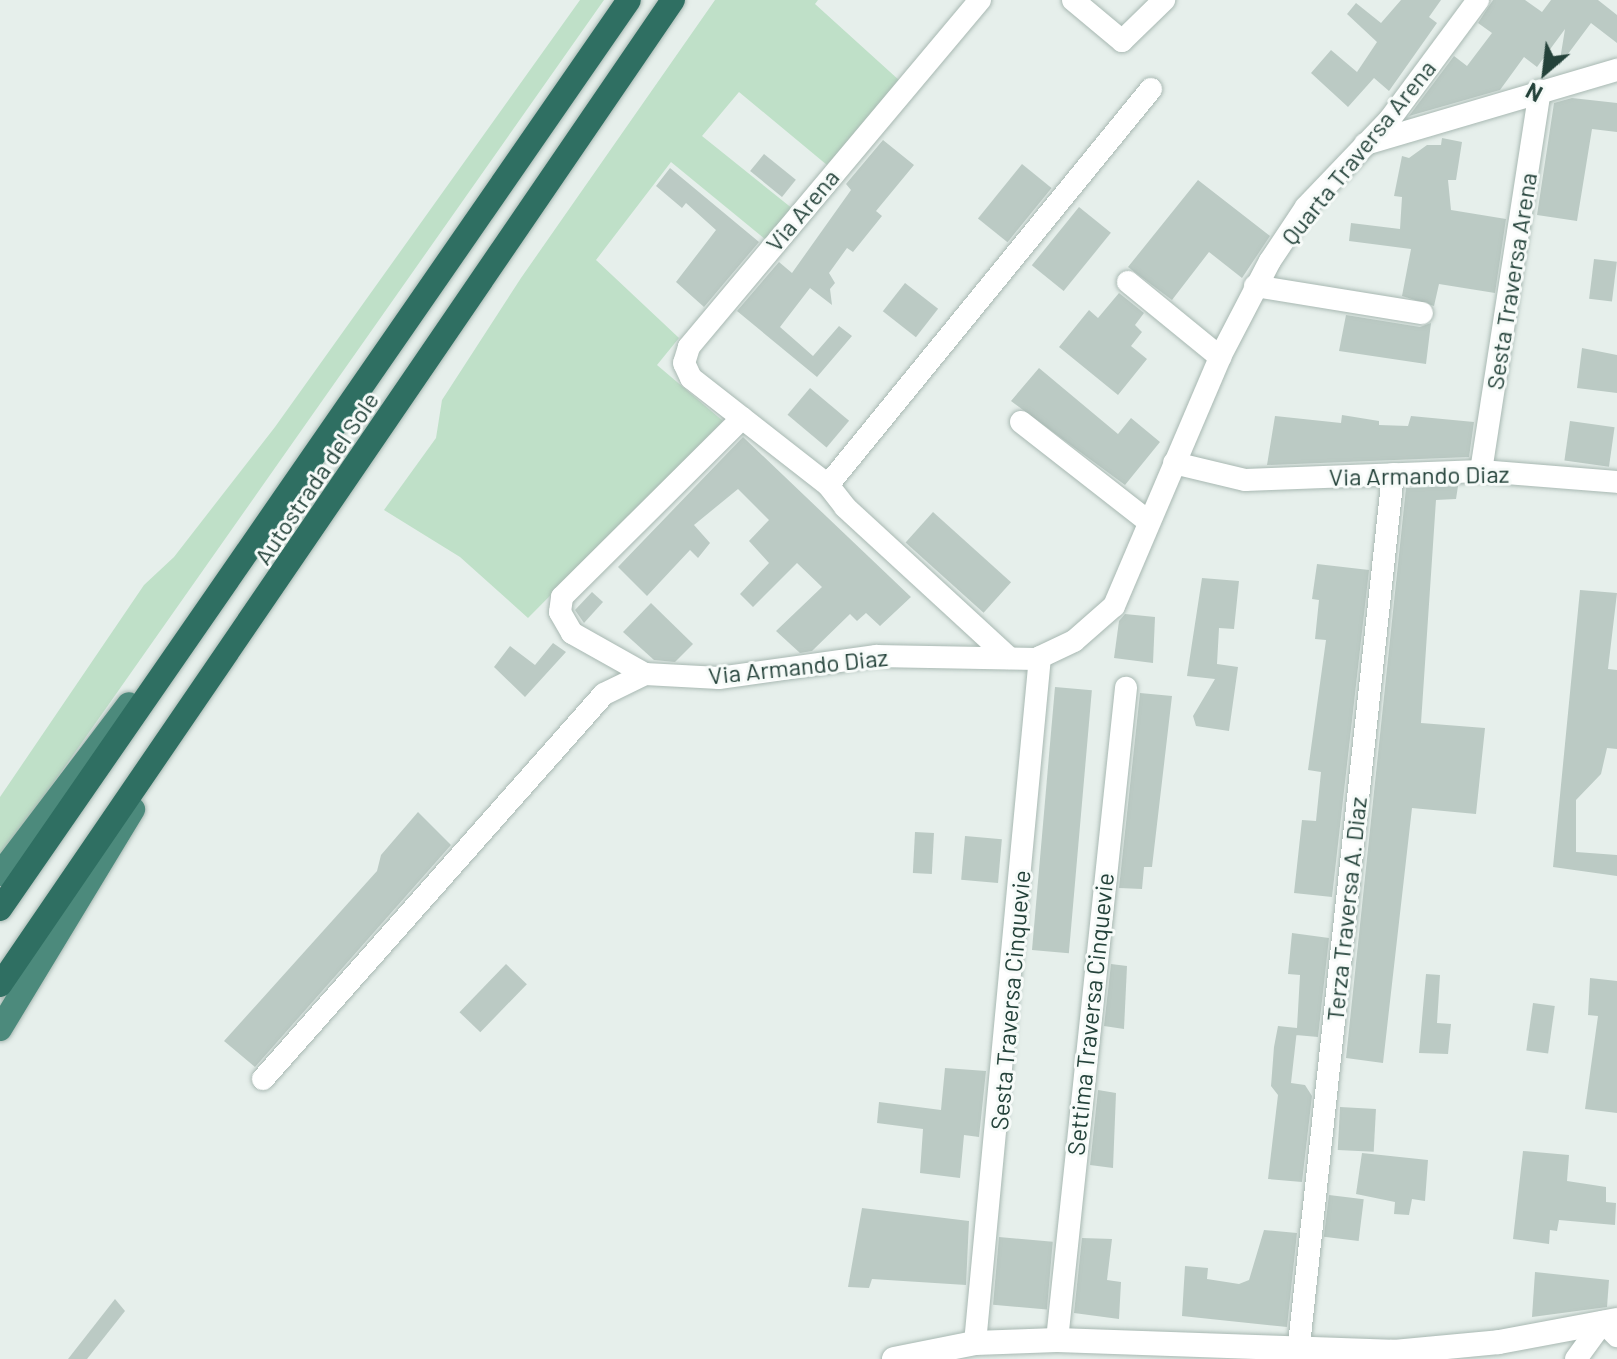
<!DOCTYPE html>
<style>
body{margin:0}
#map{position:relative;width:1617px;height:1359px;overflow:hidden;background:#e6efeb;font-family:Barlow,sans-serif}
div>[style]{position:absolute}
.green>*{inset:0;background:#bfe0c8}
.building>*{inset:0;background:#bbcac4;transform-origin:0 0}
.roads{filter:drop-shadow(0 0 2px #a8b8b2) drop-shadow(0 0 2px #a8b8b2)}
.minor>*{height:22px;margin:-11px;padding:0 11px;transform-origin:11px;border-radius:11px;background:#fff}
.tertiary>*{height:24px;margin:-12px;padding:0 12px;transform-origin:12px;border-radius:12px;background:#fff}
.trunk>*{height:24px;margin:-12px;padding:0 12px;transform-origin:12px;border-radius:12px;background:#4c8a7c}
.motorway>*{height:24px;margin:-12px;padding:0 12px;transform-origin:12px;border-radius:12px;background:#2f6f62}
span{translate:-50% -50%;white-space:nowrap;text-align:center;line-height:1.15;-webkit-text-stroke:6px #f7fbf9;paint-order:stroke}
.street-label{font-size:24px;color:#24423a}
.north{position:absolute;left:1505px;top:32px;width:80px;height:80px;-webkit-text-stroke:6px #f7fbf9;paint-order:stroke;rotate:208deg;font-size:22px;font-weight:700;line-height:32px;text-align:center;color:#24423a}
.north::after{content:'';display:block;margin:auto;width:28px;height:36px;background:#24423a;clip-path:polygon(50% 0,100% 100%,50% 72%,0 100%)}
</style>
<div id="map">
<div class="green">
<i style="clip-path:polygon(580px 0,604px 0,0 859px,0 797px,144px 585px,174px 557px,275px 427px)"></i>
<i style="clip-path:polygon(715px 0,818px 0,815px 4px,900px 81px,827px 165px,739px 92px,702px 136px,793px 209px,766px 240px,671px 162px,596px 260px,679px 338px,657px 365px,723px 421px,528px 618px,460px 557px,384px 510px,436px 438px,442px 400px,521px 278px)"></i>
</div>
<div class="building">
<i style="clip-path:polygon(1401px 0,1441px 0,1429px 17px,1437px 23px,1389px 91px,1374px 78px,1348px 107px,1311px 73px,1331px 50px,1357px 72px,1377px 42px,1347px 14px,1356px 3px,1381px 23px)"></i>
<i style="clip-path:polygon(1493px 0,1525px 0,1542px 12px,1551px 0,1598px 0,1617px 15px,1617px 43px,1591px 23px,1559px 66px,1565px 29px,1537px 67px,1524px 57px,1500px 90px,1409px 116px,1454px 56px,1467px 66px,1492px 33px,1478px 23px)"></i>
<i style="clip-path:polygon(1572px 98px,1617px 103px,1617px 132px,1592px 129px,1577px 221px,1537px 215px,1554px 103px)"></i>
<i style="clip-path:polygon(1442px 138px,1462px 142px,1456px 180px,1448px 180px,1451px 210px,1506px 219px,1495px 293px,1439px 284px,1434px 306px,1402px 296px,1411px 249px,1349px 241px,1351px 223px,1400px 229px,1402px 197px,1394px 196px,1402px 156px,1409px 158px,1427px 145px,1441px 145px)"></i>
<i style="clip-path:polygon(883px 140px,914px 165px,876px 211px,882px 216px,853px 252px,847px 248px,829px 273px,835px 283px,830px 289px,832px 305px,810px 288px,780px 327px,813px 356px,839px 326px,852px 336px,817px 377px,737px 311px,779px 262px,792px 273px,851px 190px,846px 184px)"></i>
<i style="left:764px;top:154px;width:41px;height:22px;rotate:39deg"></i>
<i style="left:1022px;top:164px;width:38px;height:70px;rotate:39deg"></i>
<i style="clip-path:polygon(670px 168px,759px 242px,704px 307px,676px 282px,716px 230px,686px 203px,682px 208px,656px 186px)"></i>
<i style="clip-path:polygon(1198px 180px,1270px 236px,1242px 278px,1209px 252px,1172px 300px,1128px 267px)"></i>
<i style="left:1079px;top:207px;width:41px;height:75px;rotate:39deg"></i>
<i style="left:1594px;top:259px;width:23px;height:40px;rotate:7deg"></i>
<i style="left:905px;top:283px;width:42px;height:36px;rotate:38deg"></i>
<i style="clip-path:polygon(1119px 293px,1144px 313px,1135px 325px,1142px 332px,1131px 346px,1147px 359px,1118px 395px,1059px 347px,1089px 310px,1098px 318px)"></i>
<i style="clip-path:polygon(1346px 315px,1420px 327px,1431px 323px,1426px 364px,1339px 351px)"></i>
<i style="clip-path:polygon(1582px 348px,1617px 355px,1617px 393px,1577px 388px)"></i>
<i style="clip-path:polygon(1039px 368px,1118px 434px,1131px 418px,1160px 442px,1125px 485px,1011px 401px)"></i>
<i style="left:810px;top:388px;width:51px;height:35px;rotate:40deg"></i>
<i style="clip-path:polygon(1342px 415px,1379px 421px,1379px 425px,1408px 426px,1411px 416px,1474px 422px,1469px 457px,1267px 465px,1275px 416px,1341px 423px)"></i>
<i style="left:1570px;top:421px;width:45px;height:40px;rotate:8deg"></i>
<i style="clip-path:polygon(743px 437px,911px 597px,880px 626px,866px 613px,857px 621px,850px 614px,812px 651px,800px 653px,776px 631px,822px 587px,797px 563px,753px 607px,740px 594px,769px 563px,749px 541px,769px 520px,738px 489px,694px 525px,710px 543px,698px 558px,690px 550px,647px 596px,618px 567px)"></i>
<i style="clip-path:polygon(1458px 486px,1456px 499px,1436px 500px,1421px 723px,1485px 728px,1476px 814px,1412px 808px,1383px 1063px,1346px 1058px,1406px 488px)"></i>
<i style="left:933px;top:512px;width:105px;height:41px;rotate:42deg"></i>
<i style="clip-path:polygon(1317px 564px,1369px 570px,1332px 897px,1294px 893px,1302px 820px,1316px 821px,1321px 772px,1308px 770px,1326px 640px,1315px 639px,1319px 600px,1312px 599px)"></i>
<i style="clip-path:polygon(1202px 578px,1239px 581px,1234px 629px,1219px 628px,1217px 664px,1238px 667px,1229px 731px,1196px 726px,1193px 716px,1215px 679px,1187px 676px)"></i>
<i style="clip-path:polygon(1580px 590px,1617px 593px,1608px 669px,1617px 670px,1617px 749px,1607px 748px,1601px 774px,1576px 800px,1576px 852px,1617px 855px,1617px 876px,1553px 867px)"></i>
<i style="clip-path:polygon(592px 592px,603px 602px,584px 623px,575px 610px)"></i>
<i style="clip-path:polygon(651px 603px,693px 644px,675px 662px,654px 660px,623px 632px)"></i>
<i style="clip-path:polygon(1125px 614px,1155px 617px,1153px 663px,1114px 658px,1119px 621px)"></i>
<i style="clip-path:polygon(553px 643px,566px 652px,525px 697px,494px 667px,510px 646px,535px 665px)"></i>
<i style="left:1055px;top:687px;width:37px;height:264px;rotate:5deg"></i>
<i style="clip-path:polygon(1140px 693px,1172px 696px,1152px 867px,1144px 867px,1142px 889px,1119px 888px)"></i>
<i style="clip-path:polygon(418px 812px,451px 845px,255px 1067px,224px 1041px,377px 871px,381px 855px)"></i>
<i style="left:915px;top:832px;width:19px;height:41px;rotate:3deg"></i>
<i style="left:965px;top:836px;width:37px;height:44px;rotate:5deg"></i>
<i style="clip-path:polygon(1292px 933px,1329px 938px,1318px 1037px,1296px 1035px,1297px 1030px,1291px 1083px,1305px 1085px,1312px 1096px,1302px 1182px,1268px 1179px,1278px 1095px,1271px 1086px,1274px 1047px,1278px 1026px,1297px 1028px,1300px 975px,1288px 974px)"></i>
<i style="left:506px;top:964px;width:29px;height:67px;rotate:44deg"></i>
<i style="clip-path:polygon(1111px 964px,1127px 966px,1124px 1029px,1104px 1026px)"></i>
<i style="clip-path:polygon(1426px 974px,1440px 975px,1437px 1023px,1451px 1024px,1448px 1054px,1419px 1053px)"></i>
<i style="clip-path:polygon(1590px 978px,1617px 981px,1617px 1113px,1585px 1109px,1598px 1016px,1588px 1015px)"></i>
<i style="left:1533px;top:1003px;width:22px;height:48px;rotate:8deg"></i>
<i style="clip-path:polygon(945px 1068px,986px 1071px,979px 1137px,964px 1135px,960px 1178px,920px 1173px,923px 1129px,877px 1123px,879px 1102px,941px 1110px)"></i>
<i style="clip-path:polygon(1098px 1090px,1116px 1093px,1113px 1168px,1090px 1165px)"></i>
<i style="left:1340px;top:1107px;width:36px;height:43px;rotate:3deg"></i>
<i style="clip-path:polygon(1523px 1151px,1569px 1155px,1567px 1181px,1606px 1187px,1606px 1202px,1616px 1203px,1615px 1225px,1559px 1220px,1557px 1231px,1550px 1230px,1549px 1244px,1513px 1239px)"></i>
<i style="clip-path:polygon(1362px 1153px,1428px 1160px,1425px 1201px,1412px 1199px,1409px 1215px,1394px 1214px,1395px 1202px,1356px 1194px)"></i>
<i style="left:1329px;top:1195px;width:35px;height:42px;rotate:7deg"></i>
<i style="clip-path:polygon(862px 1208px,969px 1221px,966px 1285px,872px 1279px,869px 1288px,848px 1287px)"></i>
<i style="clip-path:polygon(1264px 1230px,1297px 1233px,1287px 1327px,1182px 1316px,1185px 1266px,1208px 1268px,1207px 1279px,1239px 1284px,1249px 1280px)"></i>
<i style="left:999px;top:1237px;width:54px;height:68px;rotate:5deg"></i>
<i style="clip-path:polygon(1082px 1238px,1112px 1239px,1107px 1280px,1121px 1282px,1119px 1319px,1074px 1313px)"></i>
<i style="clip-path:polygon(1535px 1272px,1609px 1280px,1607px 1307px,1532px 1317px)"></i>
<i style="clip-path:polygon(115px 1299px,125px 1311px,87px 1359px,68px 1359px)"></i>
</div>
<div class="roads">
<div class="minor">
<i style="left:980px;top:0;width:453px;rotate:130deg"></i>
<i style="left:689px;top:347px;width:17px;rotate:107deg"></i>
<i style="left:684px;top:363px;width:17px;rotate:65deg"></i>
<i style="left:691px;top:378px;width:174px;rotate:38deg"></i>
<i style="left:828px;top:485px;width:28px;rotate:52deg"></i>
<i style="left:845px;top:507px;width:223px;rotate:42.6deg"></i>
<i style="left:1073px;top:0;width:64px;rotate:39.9deg"></i>
<i style="left:1122px;top:41px;width:59px;rotate:-44.3deg"></i>
<i style="left:1365px;top:144px;width:263px;rotate:-16.4deg"></i>
<i style="left:1128px;top:282px;width:119px;rotate:39.2deg"></i>
<i style="left:1255px;top:286px;width:169px;rotate:9.2deg"></i>
<i style="left:1021px;top:422px;width:162px;rotate:38deg"></i>
<i style="left:1174px;top:463px;width:73px;rotate:13.5deg"></i>
<i style="left:1245px;top:480px;width:236px;rotate:-2.2deg"></i>
<i style="left:1481px;top:471px;width:136px;rotate:4.6deg"></i>
<i style="left:1481px;top:471px;width:385px;rotate:-81.2deg"></i>
<i style="left:828px;top:485px;width:511px;rotate:-50.8deg"></i>
<i style="left:645px;top:674px;width:84px;rotate:-150.7deg"></i>
<i style="left:572px;top:633px;width:24px;rotate:-120deg"></i>
<i style="left:560px;top:612px;width:15px;rotate:-82deg"></i>
<i style="left:562px;top:597px;width:254px;rotate:-44.8deg"></i>
<i style="left:263px;top:1079px;width:514px;rotate:-48.47deg"></i>
<i style="left:604px;top:694px;width:46px;rotate:-26deg"></i>
<i style="left:645px;top:674px;width:74px;rotate:3.1deg"></i>
<i style="left:719px;top:678px;width:159px;rotate:-8deg"></i>
<i style="left:876px;top:656px;width:160px;rotate:1.1deg"></i>
<i style="left:1036px;top:659px;width:42px;rotate:-25.3deg"></i>
<i style="left:1074px;top:641px;width:53px;rotate:-41.2deg"></i>
<i style="left:1114px;top:606px;width:271px;rotate:-66.9deg"></i>
<i style="left:1220px;top:357px;width:108px;rotate:-62.5deg"></i>
<i style="left:1270px;top:261px;width:65px;rotate:-56.3deg"></i>
<i style="left:1306px;top:207px;width:122px;rotate:-46.3deg"></i>
<i style="left:1390px;top:119px;width:148px;rotate:-53.5deg"></i>
<i style="left:1057px;top:1340px;width:656px;rotate:-83.96deg"></i>
<i style="left:975px;top:1343px;width:689px;rotate:-84.59deg"></i>
<i style="left:1299px;top:1345px;width:876px;rotate:-83.84deg"></i>
<i style="left:1576px;top:1359px;width:46px;rotate:-53.9deg"></i>
<i style="left:1603px;top:1322px;width:20px;rotate:45deg"></i>
</div>
<div class="tertiary">
<i style="left:894px;top:1359px;width:83px;rotate:-11.2deg"></i>
<i style="left:975px;top:1343px;width:82px;rotate:-2.1deg"></i>
<i style="left:1057px;top:1340px;width:337px;rotate:2deg"></i>
<i style="left:1394px;top:1352px;width:105px;rotate:-5.4deg"></i>
<i style="left:1499px;top:1342px;width:120px;rotate:-10.6deg"></i>
</div>
<div class="trunk">
<i style="left:0;top:874px;width:213px;rotate:-52.8deg"></i>
<i style="left:0;top:1029px;width:257px;rotate:-58.8deg"></i>
</div>
<div class="motorway">
<i style="left:0;top:909px;width:1105px;rotate:-55.32deg"></i>
<i style="left:0;top:985px;width:1193px;rotate:-55.66deg"></i>
</div>
</div>
<div class="street-label">
<span style="left:1358px;top:152px;rotate:-51deg">Quarta Traversa Arena</span>
<span style="left:802px;top:210px;rotate:-50deg">Via Arena</span>
<span style="left:1511px;top:281px;rotate:-81deg">Sesta Traversa Arena</span>
<span style="left:1419px;top:475px;rotate:-1deg">Via Armando Diaz</span>
<span style="left:316px;top:478px;rotate:-56deg">Autostrada del Sole</span>
<span style="left:798px;top:666px;rotate:-6deg">Via Armando Diaz</span>
<span style="left:1346px;top:909px;rotate:-84deg">Terza Traversa A. Diaz</span>
<span style="left:1010px;top:1000px;rotate:-85deg">Sesta Traversa Cinquevie</span>
<span style="left:1090px;top:1014px;rotate:-84deg">Settima Traversa Cinquevie</span>
</div>
<div class="north">N</div>
</div>
